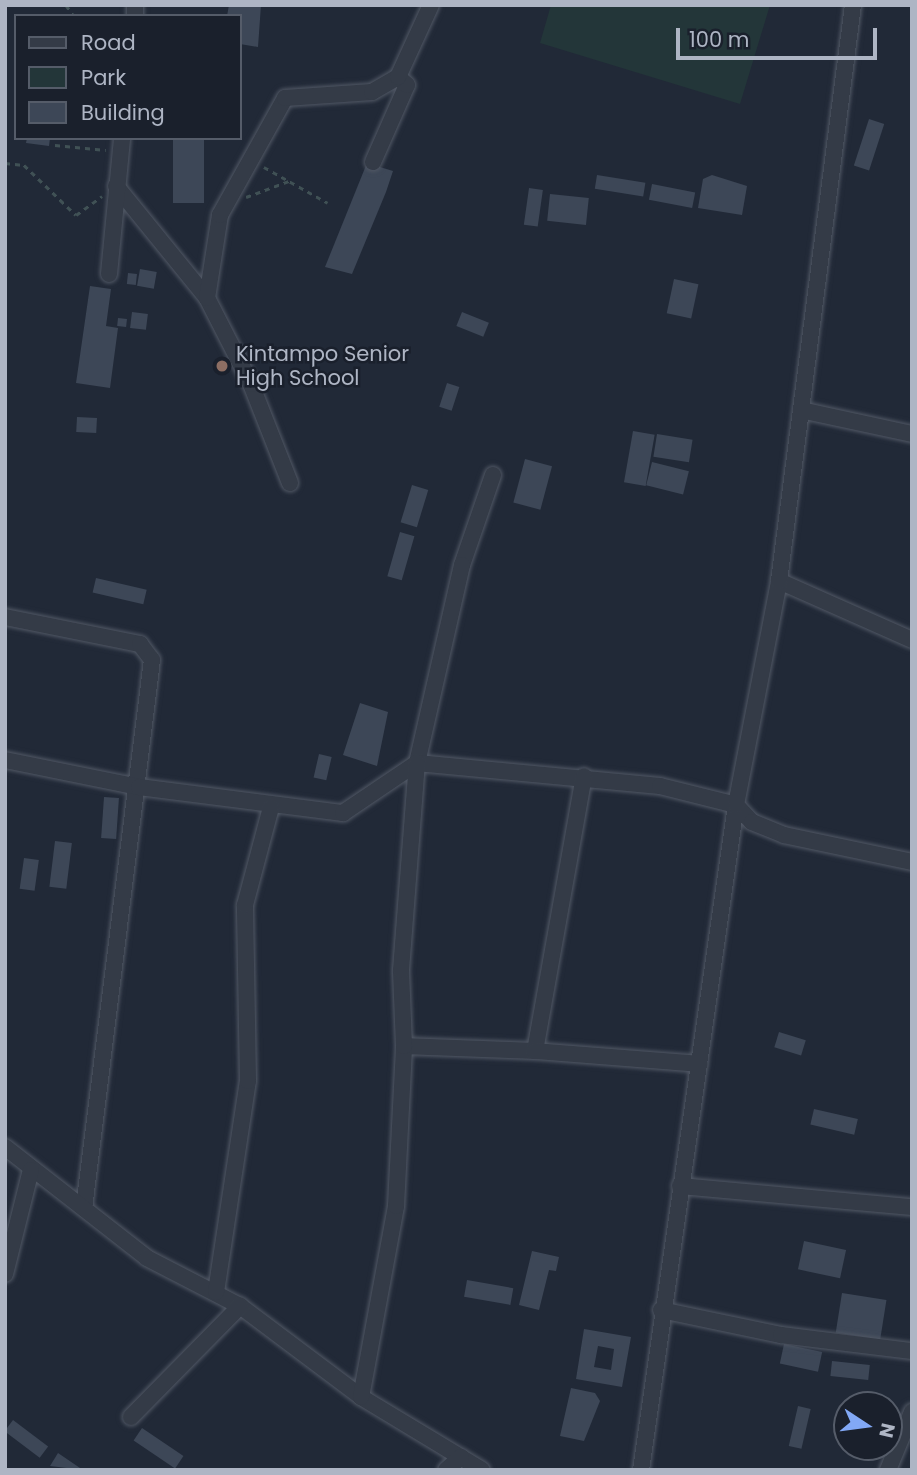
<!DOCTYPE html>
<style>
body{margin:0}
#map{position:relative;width:917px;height:1475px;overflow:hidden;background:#212937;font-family:Poppins,sans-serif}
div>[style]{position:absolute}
.green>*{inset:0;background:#233639}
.building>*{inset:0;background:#3d4757;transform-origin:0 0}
.path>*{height:2.5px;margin-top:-1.25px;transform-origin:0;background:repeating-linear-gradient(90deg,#405155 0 5px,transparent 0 10px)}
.roads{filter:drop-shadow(0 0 2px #515865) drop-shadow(0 0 2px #515865)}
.street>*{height:16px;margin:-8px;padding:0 8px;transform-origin:8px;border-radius:8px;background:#343b47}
.dots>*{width:19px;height:19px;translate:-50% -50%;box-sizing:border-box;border:4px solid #1a202c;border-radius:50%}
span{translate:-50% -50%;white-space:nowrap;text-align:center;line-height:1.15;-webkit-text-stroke:5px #1a202c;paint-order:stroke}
.poi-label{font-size:21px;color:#aeb5c4}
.left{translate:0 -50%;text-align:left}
.frame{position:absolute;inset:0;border:7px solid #aeb5c4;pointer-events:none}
.legend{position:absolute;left:14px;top:14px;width:228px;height:126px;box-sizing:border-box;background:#1a202c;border:2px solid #555c69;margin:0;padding:9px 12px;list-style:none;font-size:21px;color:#aeb5c4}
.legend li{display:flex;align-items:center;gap:14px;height:35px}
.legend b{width:35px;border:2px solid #555c69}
.north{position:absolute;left:833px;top:1391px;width:70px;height:70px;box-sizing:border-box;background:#1a202c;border:2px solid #555c69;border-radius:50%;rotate:103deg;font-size:19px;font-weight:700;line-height:28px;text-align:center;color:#aeb5c4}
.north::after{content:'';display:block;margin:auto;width:24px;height:32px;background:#82a8f5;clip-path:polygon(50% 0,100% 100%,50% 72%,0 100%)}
.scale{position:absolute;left:676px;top:28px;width:201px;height:32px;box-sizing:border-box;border:4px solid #aeb5c4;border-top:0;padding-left:9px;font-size:21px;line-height:24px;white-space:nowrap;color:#aeb5c4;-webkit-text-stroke:5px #1a202c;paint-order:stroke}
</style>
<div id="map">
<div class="green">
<i style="clip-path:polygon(551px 5px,770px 5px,740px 104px,540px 43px)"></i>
</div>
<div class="building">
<i style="clip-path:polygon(229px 5px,261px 5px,258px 47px,240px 44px,240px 16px,227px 16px)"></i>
<i style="left:869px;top:119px;width:16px;height:49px;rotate:18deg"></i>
<i style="clip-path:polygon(27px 138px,50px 138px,49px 146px,26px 143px)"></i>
<i style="left:173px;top:138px;width:31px;height:65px"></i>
<i style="clip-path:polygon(367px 163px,393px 171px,386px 192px,352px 274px,325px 267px)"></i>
<i style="left:597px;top:175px;width:49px;height:14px;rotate:9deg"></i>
<i style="clip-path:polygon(712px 175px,747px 186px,742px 215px,698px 208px,703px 179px)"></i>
<i style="left:652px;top:184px;width:44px;height:16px;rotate:11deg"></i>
<i style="left:529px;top:188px;width:14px;height:37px;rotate:8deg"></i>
<i style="left:550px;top:194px;width:39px;height:27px;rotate:6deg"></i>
<i style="left:140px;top:269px;width:17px;height:17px;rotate:10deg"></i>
<i style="left:128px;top:273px;width:9px;height:11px;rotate:6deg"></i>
<i style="left:674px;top:279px;width:25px;height:35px;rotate:12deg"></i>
<i style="clip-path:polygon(90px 286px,111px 289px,106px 326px,118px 328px,110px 388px,76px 383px)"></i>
<i style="left:132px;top:312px;width:16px;height:16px;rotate:7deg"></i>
<i style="left:462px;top:312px;width:29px;height:15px;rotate:22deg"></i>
<i style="left:118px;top:318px;width:9px;height:8px;rotate:6deg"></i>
<i style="left:447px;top:383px;width:13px;height:25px;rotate:18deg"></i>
<i style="left:77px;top:417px;width:20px;height:15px;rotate:3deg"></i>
<i style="left:633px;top:431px;width:22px;height:52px;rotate:10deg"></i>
<i style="left:657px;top:434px;width:36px;height:23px;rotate:9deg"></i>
<i style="left:525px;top:459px;width:28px;height:45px;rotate:15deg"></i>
<i style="left:652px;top:462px;width:38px;height:24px;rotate:14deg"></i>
<i style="left:412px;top:485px;width:17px;height:39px;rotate:17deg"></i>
<i style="left:400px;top:532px;width:15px;height:46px;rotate:16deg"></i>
<i style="left:96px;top:578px;width:52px;height:15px;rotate:13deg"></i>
<i style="clip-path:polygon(360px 703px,388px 712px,377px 766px,343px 755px)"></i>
<i style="left:319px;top:754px;width:13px;height:24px;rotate:13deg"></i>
<i style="left:104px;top:797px;width:15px;height:41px;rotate:4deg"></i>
<i style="left:55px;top:841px;width:17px;height:46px;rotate:7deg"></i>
<i style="left:24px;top:858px;width:15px;height:31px;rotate:8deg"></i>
<i style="left:779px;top:1032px;width:28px;height:16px;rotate:17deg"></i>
<i style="left:814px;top:1109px;width:45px;height:16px;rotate:13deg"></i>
<i style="left:804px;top:1241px;width:43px;height:29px;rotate:12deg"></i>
<i style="clip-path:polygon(532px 1251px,559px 1257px,556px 1271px,549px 1270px,539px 1310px,519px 1305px)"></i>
<i style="left:467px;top:1280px;width:47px;height:17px;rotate:10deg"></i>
<i style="left:842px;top:1293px;width:45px;height:40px;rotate:9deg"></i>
<i style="clip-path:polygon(evenodd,584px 1329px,631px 1337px,622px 1387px,576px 1379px,584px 1329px,598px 1346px,614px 1349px,611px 1370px,594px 1367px,598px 1346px)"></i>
<i style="left:784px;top:1344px;width:39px;height:20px;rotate:12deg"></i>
<i style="left:832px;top:1361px;width:38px;height:15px;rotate:6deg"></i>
<i style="clip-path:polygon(571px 1388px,595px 1393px,600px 1401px,584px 1441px,560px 1436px)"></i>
<i style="left:798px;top:1406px;width:13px;height:41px;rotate:13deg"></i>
<i style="left:13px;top:1420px;width:44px;height:14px;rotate:37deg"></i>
<i style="left:142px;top:1428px;width:50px;height:15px;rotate:34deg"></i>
<i style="clip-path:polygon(58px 1453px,83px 1470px,50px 1466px)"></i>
</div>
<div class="path">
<i style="left:66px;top:5px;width:14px;rotate:54deg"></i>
<i style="left:55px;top:145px;width:51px;rotate:5.6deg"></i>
<i style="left:5px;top:163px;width:19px;rotate:6deg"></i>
<i style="left:24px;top:165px;width:72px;rotate:43.9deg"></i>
<i style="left:76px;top:215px;width:32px;rotate:-36deg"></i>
<i style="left:264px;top:167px;width:73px;rotate:29.4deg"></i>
<i style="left:246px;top:197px;width:46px;rotate:-20.4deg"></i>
</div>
<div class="roads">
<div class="street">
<i style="left:135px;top:16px;width:11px;rotate:-90deg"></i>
<i style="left:373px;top:162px;width:84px;rotate:-66.2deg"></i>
<i style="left:407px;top:85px;width:12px;rotate:-138deg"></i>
<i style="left:116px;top:186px;width:144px;rotate:50.9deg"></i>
<i style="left:109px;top:274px;width:137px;rotate:-84.5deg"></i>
<i style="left:801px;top:410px;width:114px;rotate:12.2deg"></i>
<i style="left:493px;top:475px;width:95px;rotate:109deg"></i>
<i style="left:462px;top:565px;width:203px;rotate:102.8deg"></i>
<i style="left:417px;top:763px;width:244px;rotate:5.4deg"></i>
<i style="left:660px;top:786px;width:78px;rotate:14deg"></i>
<i style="left:736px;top:805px;width:23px;rotate:47deg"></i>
<i style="left:752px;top:822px;width:35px;rotate:22deg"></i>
<i style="left:784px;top:835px;width:131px;rotate:11.9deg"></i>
<i style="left:290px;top:483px;width:106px;rotate:-111.5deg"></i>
<i style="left:251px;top:384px;width:97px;rotate:-117.1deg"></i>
<i style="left:207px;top:298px;width:84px;rotate:-81.1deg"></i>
<i style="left:220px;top:215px;width:134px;rotate:-60.9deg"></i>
<i style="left:285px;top:98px;width:87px;rotate:-3.9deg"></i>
<i style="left:372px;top:92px;width:30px;rotate:-30deg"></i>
<i style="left:398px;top:77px;width:79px;rotate:-65.4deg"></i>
<i style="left:779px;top:581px;width:145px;rotate:23.9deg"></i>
<i style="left:5px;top:617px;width:138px;rotate:11.3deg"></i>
<i style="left:140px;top:644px;width:20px;rotate:53deg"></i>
<i style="left:152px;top:660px;width:552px;rotate:97.07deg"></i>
<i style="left:5px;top:760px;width:137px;rotate:11.4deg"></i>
<i style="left:139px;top:787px;width:206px;rotate:7.3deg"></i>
<i style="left:343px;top:813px;width:89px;rotate:-34deg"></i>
<i style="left:404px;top:1046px;width:131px;rotate:2.2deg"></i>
<i style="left:535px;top:1051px;width:279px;rotate:-79.9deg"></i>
<i style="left:535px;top:1051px;width:165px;rotate:4.5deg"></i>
<i style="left:5px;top:1147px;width:180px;rotate:38deg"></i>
<i style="left:147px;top:1258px;width:105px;rotate:27.3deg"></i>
<i style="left:240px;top:1306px;width:151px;rotate:36.9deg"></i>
<i style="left:361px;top:1397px;width:141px;rotate:31.1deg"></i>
<i style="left:680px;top:1186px;width:233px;rotate:5.2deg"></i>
<i style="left:5px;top:1274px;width:107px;rotate:-76deg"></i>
<i style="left:216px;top:1292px;width:213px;rotate:-81.4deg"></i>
<i style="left:248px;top:1081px;width:176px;rotate:-91deg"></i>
<i style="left:245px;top:905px;width:101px;rotate:-75.1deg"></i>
<i style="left:661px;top:1310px;width:123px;rotate:11.8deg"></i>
<i style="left:781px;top:1335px;width:132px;rotate:7deg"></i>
<i style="left:361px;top:1397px;width:194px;rotate:-79.6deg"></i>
<i style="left:396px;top:1206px;width:160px;rotate:-87.1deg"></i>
<i style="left:404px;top:1046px;width:76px;rotate:-92.3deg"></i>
<i style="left:401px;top:970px;width:208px;rotate:-85.6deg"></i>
<i style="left:131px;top:1417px;width:156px;rotate:-45.5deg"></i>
<i style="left:446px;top:1470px;width:20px;rotate:-41deg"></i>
<i style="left:641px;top:1470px;width:672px;rotate:-81.87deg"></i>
<i style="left:736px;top:805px;width:228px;rotate:-79.1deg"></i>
<i style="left:779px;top:581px;width:581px;rotate:-82.68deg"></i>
<i style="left:888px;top:1470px;width:63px;rotate:-67.5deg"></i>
</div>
</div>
<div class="dots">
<i style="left:222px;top:366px;background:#8d6e63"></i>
</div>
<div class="poi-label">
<span class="left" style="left:236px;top:366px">Kintampo Senior<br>High School</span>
</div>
<div class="frame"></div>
<ul class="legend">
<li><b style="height:9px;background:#343b47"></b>Road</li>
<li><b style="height:19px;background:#233639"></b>Park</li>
<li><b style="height:19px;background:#3d4757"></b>Building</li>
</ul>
<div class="north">N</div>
<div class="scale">100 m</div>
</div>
